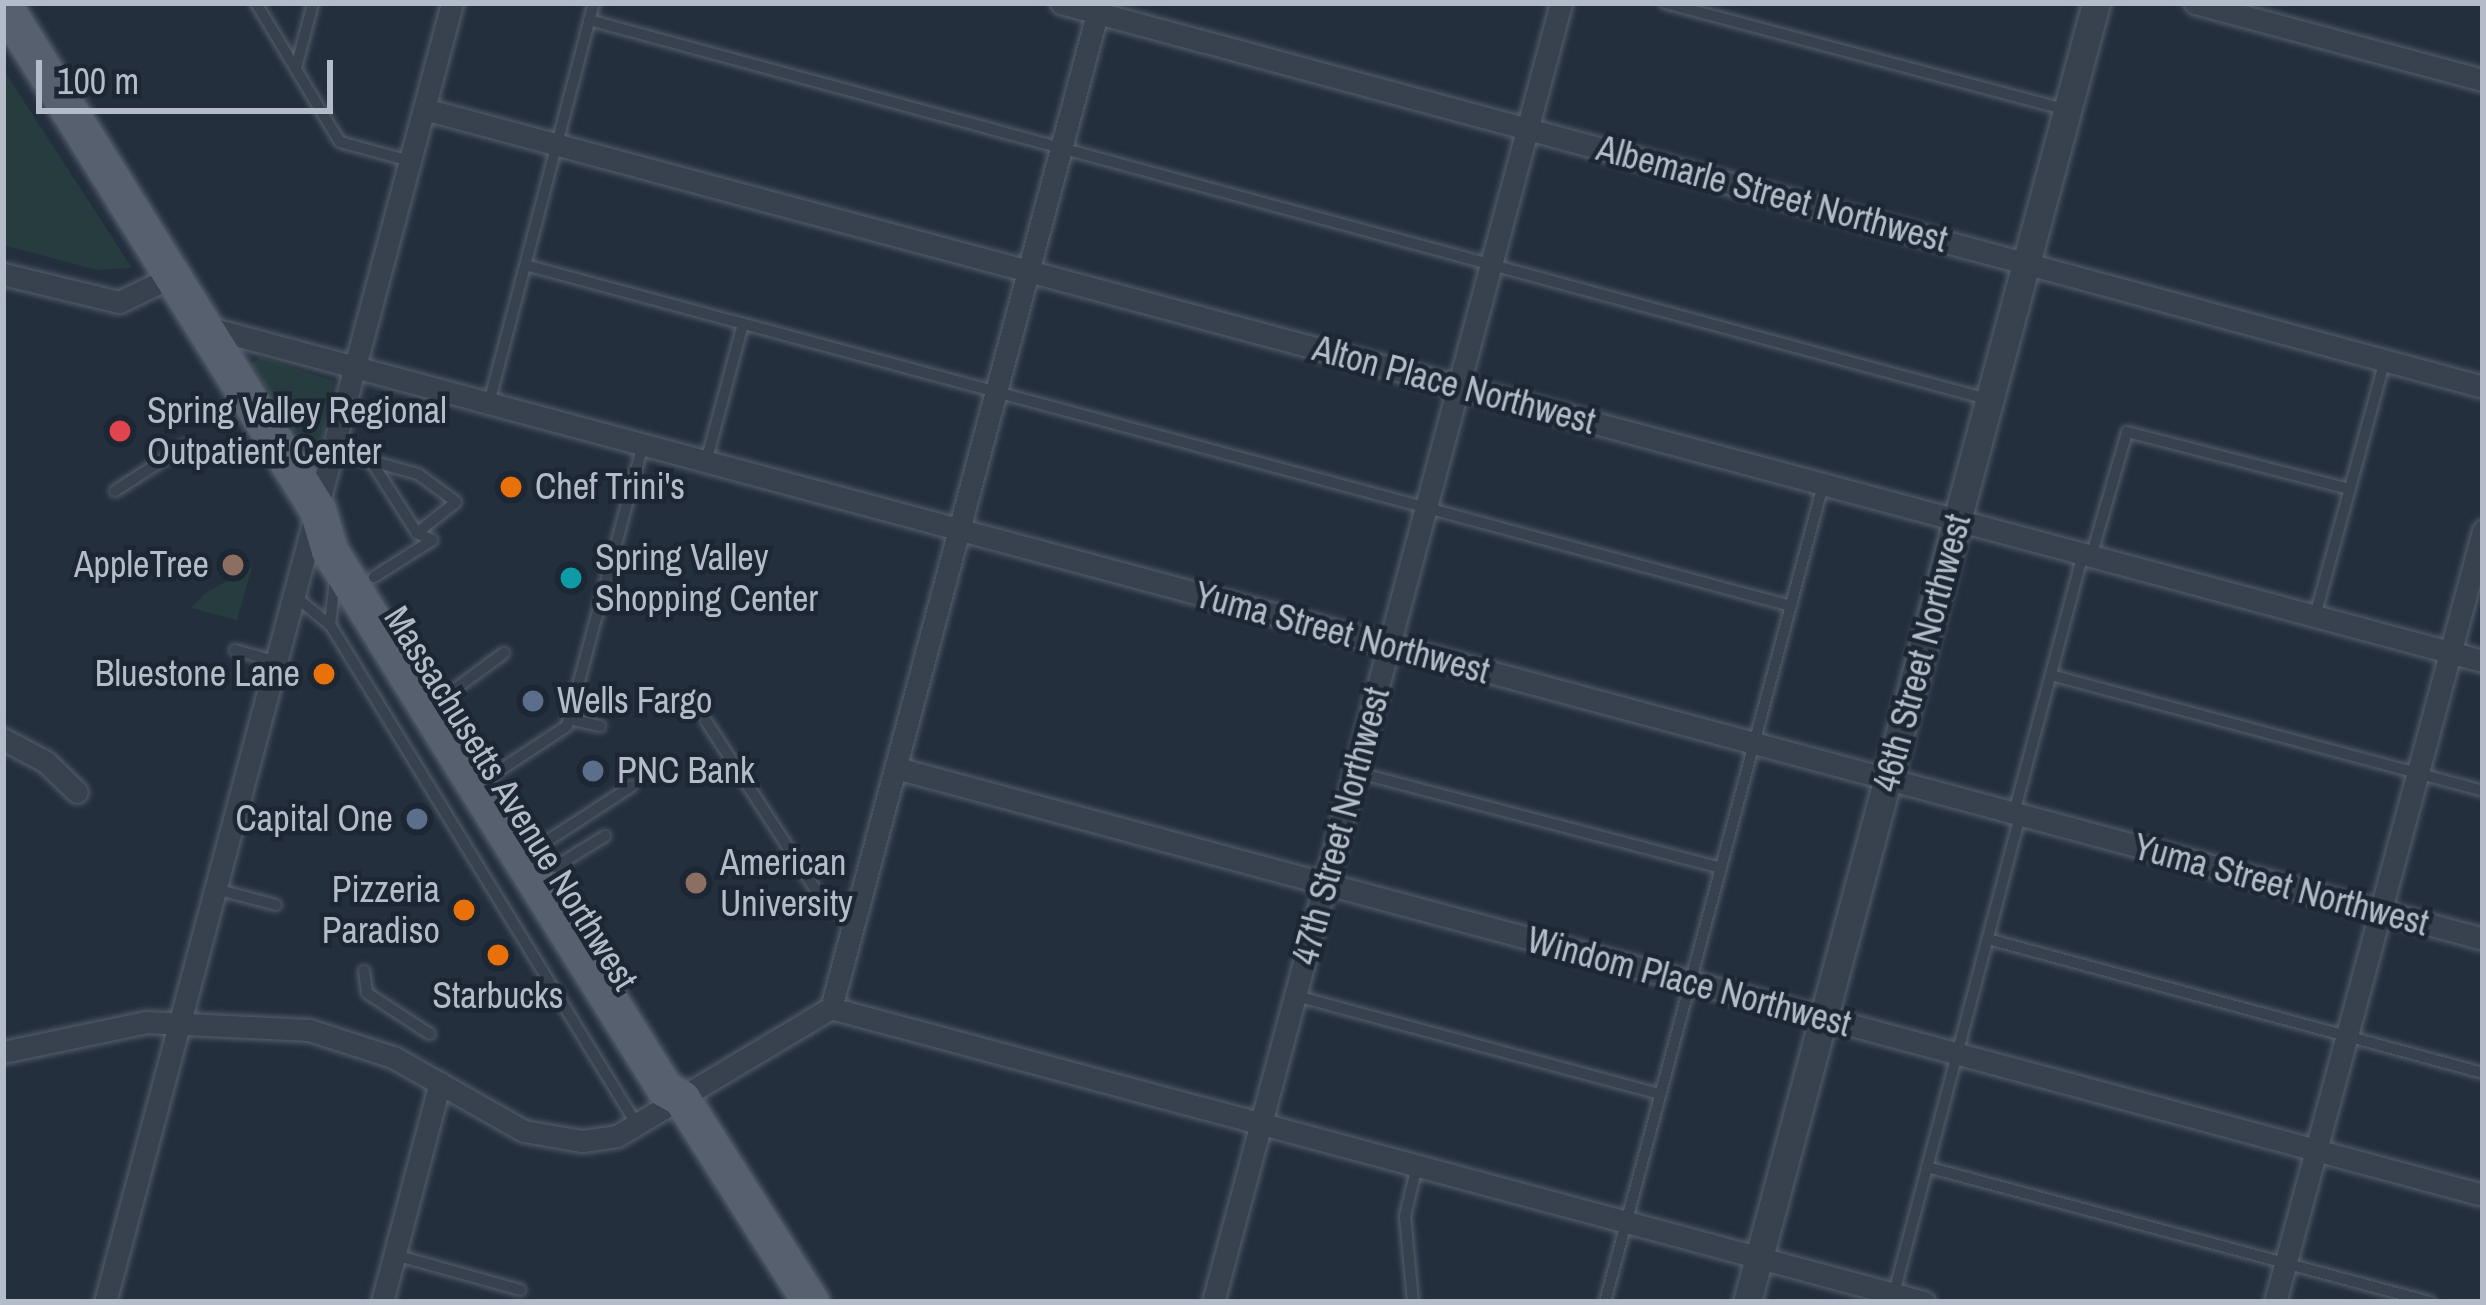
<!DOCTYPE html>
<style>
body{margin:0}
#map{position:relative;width:2486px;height:1305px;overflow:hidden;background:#242f3e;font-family:"Archivo Narrow",sans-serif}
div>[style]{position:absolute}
.green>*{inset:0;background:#263c3f}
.roads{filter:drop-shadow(0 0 3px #565f6c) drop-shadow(0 0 3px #565f6c)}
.service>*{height:10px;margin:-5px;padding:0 5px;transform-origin:5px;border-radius:5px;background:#38414e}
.minor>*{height:21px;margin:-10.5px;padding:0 10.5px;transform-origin:10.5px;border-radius:10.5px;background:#38414e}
.tertiary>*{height:27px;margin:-13.5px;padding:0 13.5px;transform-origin:13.5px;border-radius:13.5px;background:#38414e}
.primary>*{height:36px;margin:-18px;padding:0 18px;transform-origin:18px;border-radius:18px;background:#56606e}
.dots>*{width:33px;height:33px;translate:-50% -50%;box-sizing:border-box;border:6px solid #1d2633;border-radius:50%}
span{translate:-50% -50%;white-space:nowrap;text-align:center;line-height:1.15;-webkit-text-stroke:9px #1d2633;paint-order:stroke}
.street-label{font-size:36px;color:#b4bcc9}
.poi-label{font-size:36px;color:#b4bcc9}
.left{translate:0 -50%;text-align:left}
.right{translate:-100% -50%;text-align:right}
.frame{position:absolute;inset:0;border:6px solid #b4bcc9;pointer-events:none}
.scale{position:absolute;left:36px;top:60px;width:297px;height:54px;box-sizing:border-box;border:6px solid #b4bcc9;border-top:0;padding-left:15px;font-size:36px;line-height:42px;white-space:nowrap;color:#b4bcc9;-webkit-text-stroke:9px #1d2633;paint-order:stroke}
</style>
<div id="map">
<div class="green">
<i style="clip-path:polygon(3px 70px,3px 69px,132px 268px,97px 270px,3px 245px)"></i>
<i style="clip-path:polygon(260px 357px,334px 381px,320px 446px,305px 447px,251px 364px)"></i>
<i style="clip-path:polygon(252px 567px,237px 620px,191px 608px,204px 594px)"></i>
</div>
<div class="roads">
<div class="service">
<i style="left:256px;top:3px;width:162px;rotate:58.9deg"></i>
<i style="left:340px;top:142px;width:73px;rotate:15.2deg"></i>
<i style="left:1665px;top:3px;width:413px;rotate:14.9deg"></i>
<i style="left:589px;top:20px;width:1448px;rotate:15.17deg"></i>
<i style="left:296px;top:68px;width:67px;rotate:-75.3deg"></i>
<i style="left:529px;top:266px;width:1307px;rotate:15.08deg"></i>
<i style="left:489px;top:403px;width:414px;rotate:-75.3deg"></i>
<i style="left:333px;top:452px;width:39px;rotate:13deg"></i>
<i style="left:371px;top:461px;width:85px;rotate:57.4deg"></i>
<i style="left:417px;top:533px;width:17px;rotate:25deg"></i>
<i style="left:371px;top:461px;width:49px;rotate:15.5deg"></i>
<i style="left:418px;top:474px;width:47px;rotate:36.4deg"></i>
<i style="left:456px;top:502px;width:50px;rotate:141.5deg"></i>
<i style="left:706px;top:462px;width:143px;rotate:-75deg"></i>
<i style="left:115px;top:491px;width:85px;rotate:-32.9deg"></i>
<i style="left:2091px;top:557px;width:130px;rotate:-73.9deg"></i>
<i style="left:2127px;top:432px;width:229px;rotate:14.4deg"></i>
<i style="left:374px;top:577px;width:69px;rotate:-32.5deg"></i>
<i style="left:295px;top:596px;width:47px;rotate:39.8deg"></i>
<i style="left:331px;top:626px;width:585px;rotate:58.48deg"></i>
<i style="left:2315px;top:616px;width:265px;rotate:-74.7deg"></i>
<i style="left:330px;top:625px;width:46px;rotate:-83.8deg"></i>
<i style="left:235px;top:650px;width:44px;rotate:15.9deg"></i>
<i style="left:2051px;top:675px;width:447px;rotate:15deg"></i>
<i style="left:447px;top:695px;width:71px;rotate:-36.4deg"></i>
<i style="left:569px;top:719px;width:32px;rotate:13deg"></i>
<i style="left:706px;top:721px;width:222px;rotate:57deg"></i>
<i style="left:827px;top:907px;width:30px;rotate:23deg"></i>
<i style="left:1355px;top:772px;width:377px;rotate:14.7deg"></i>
<i style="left:494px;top:774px;width:87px;rotate:-33.3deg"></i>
<i style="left:567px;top:726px;width:291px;rotate:-74.9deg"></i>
<i style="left:2014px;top:813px;width:268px;rotate:-75.1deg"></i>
<i style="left:541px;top:845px;width:108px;rotate:-33deg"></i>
<i style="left:555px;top:867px;width:59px;rotate:-31.8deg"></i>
<i style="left:216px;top:889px;width:62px;rotate:14.9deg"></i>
<i style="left:1988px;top:939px;width:513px;rotate:15.15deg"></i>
<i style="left:364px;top:971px;width:22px;rotate:82deg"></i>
<i style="left:367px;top:993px;width:75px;rotate:33.1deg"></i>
<i style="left:1296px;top:996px;width:377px;rotate:15.1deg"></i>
<i style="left:1927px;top:1167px;width:521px;rotate:15.02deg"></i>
<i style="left:395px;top:1255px;width:130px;rotate:15.6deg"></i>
<i style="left:1894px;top:1293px;width:494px;rotate:-75.2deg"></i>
<i style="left:1413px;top:1302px;width:86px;rotate:-95.3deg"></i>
<i style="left:1405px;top:1216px;width:51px;rotate:-76.5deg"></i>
<i style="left:1605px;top:1302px;width:846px;rotate:-75.06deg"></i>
</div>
<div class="minor">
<i style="left:1061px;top:3px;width:1473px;rotate:15.11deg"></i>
<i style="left:2195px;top:3px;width:298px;rotate:15deg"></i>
<i style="left:424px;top:109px;width:2132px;rotate:15.01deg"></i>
<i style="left:3px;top:274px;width:119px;rotate:13.6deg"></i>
<i style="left:119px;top:302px;width:58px;rotate:-25.7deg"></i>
<i style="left:202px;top:326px;width:2362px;rotate:15.04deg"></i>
<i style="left:3px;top:739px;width:49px;rotate:28.1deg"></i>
<i style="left:46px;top:762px;width:43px;rotate:44.1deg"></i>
<i style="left:896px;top:768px;width:1643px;rotate:15.06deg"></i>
<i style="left:831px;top:1008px;width:1132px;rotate:15.06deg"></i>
<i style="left:3px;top:1052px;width:146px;rotate:-11.8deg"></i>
<i style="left:146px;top:1022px;width:163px;rotate:2.8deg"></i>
<i style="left:309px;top:1030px;width:88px;rotate:17.8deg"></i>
<i style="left:393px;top:1057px;width:150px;rotate:29.5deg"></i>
<i style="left:524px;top:1131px;width:59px;rotate:9.8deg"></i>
<i style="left:582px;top:1141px;width:35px;rotate:-8deg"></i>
<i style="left:617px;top:1136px;width:249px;rotate:-30.9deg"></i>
<i style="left:831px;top:1008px;width:1040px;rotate:-75.02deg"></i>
<i style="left:105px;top:1302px;width:1345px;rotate:-75.04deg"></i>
<i style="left:382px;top:1302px;width:227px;rotate:-75.2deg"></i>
<i style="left:1213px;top:1302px;width:1345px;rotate:-75deg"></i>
<i style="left:2275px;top:1302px;width:799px;rotate:-74.9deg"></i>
</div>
<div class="tertiary">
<i style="left:1747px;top:1302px;width:1345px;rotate:-74.96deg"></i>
</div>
<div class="primary">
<i style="left:3px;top:4px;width:596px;rotate:58.1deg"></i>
<i style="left:318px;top:510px;width:43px;rotate:73.7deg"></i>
<i style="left:330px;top:551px;width:251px;rotate:58.2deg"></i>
<i style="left:462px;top:764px;width:383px;rotate:58deg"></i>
<i style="left:665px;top:1089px;width:20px;rotate:30deg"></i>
<i style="left:682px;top:1099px;width:241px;rotate:57.6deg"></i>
</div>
</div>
<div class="dots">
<i style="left:120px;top:431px;background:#e0444e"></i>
<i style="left:511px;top:487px;background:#e8710a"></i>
<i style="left:233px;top:565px;background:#8d6e63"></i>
<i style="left:571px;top:578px;background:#0f9aa8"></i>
<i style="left:324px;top:674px;background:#e8710a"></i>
<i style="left:533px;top:701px;background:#5c6f8a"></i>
<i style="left:593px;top:771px;background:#5c6f8a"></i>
<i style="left:417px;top:819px;background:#5c6f8a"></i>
<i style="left:696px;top:883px;background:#8d6e63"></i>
<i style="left:464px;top:910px;background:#e8710a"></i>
<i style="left:498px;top:955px;background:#e8710a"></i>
</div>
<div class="street-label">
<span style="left:1772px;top:194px;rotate:15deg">Albemarle Street Northwest</span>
<span style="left:1454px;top:385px;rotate:15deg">Alton Place Northwest</span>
<span style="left:1342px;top:633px;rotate:15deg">Yuma Street Northwest</span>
<span style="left:1922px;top:653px;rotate:-75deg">46th Street Northwest</span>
<span style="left:511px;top:798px;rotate:58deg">Massachusetts Avenue Northwest</span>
<span style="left:1341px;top:826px;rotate:-75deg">47th Street Northwest</span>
<span style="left:2281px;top:885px;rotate:15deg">Yuma Street Northwest</span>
<span style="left:1689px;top:982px;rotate:15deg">Windom Place Northwest</span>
</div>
<div class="poi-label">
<span class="left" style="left:147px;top:431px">Spring Valley Regional<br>Outpatient Center</span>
<span class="left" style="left:535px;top:487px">Chef Trini's</span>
<span class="left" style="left:595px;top:578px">Spring Valley<br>Shopping Center</span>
<span class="right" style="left:209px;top:565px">AppleTree</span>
<span class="right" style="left:300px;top:674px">Bluestone Lane</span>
<span class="left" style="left:557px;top:701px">Wells Fargo</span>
<span class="left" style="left:617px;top:771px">PNC Bank</span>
<span class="right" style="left:393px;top:819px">Capital One</span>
<span class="left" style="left:720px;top:883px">American<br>University</span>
<span class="right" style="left:440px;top:910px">Pizzeria<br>Paradiso</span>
<span style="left:498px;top:996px">Starbucks</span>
</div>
<div class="frame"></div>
<div class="scale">100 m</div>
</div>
